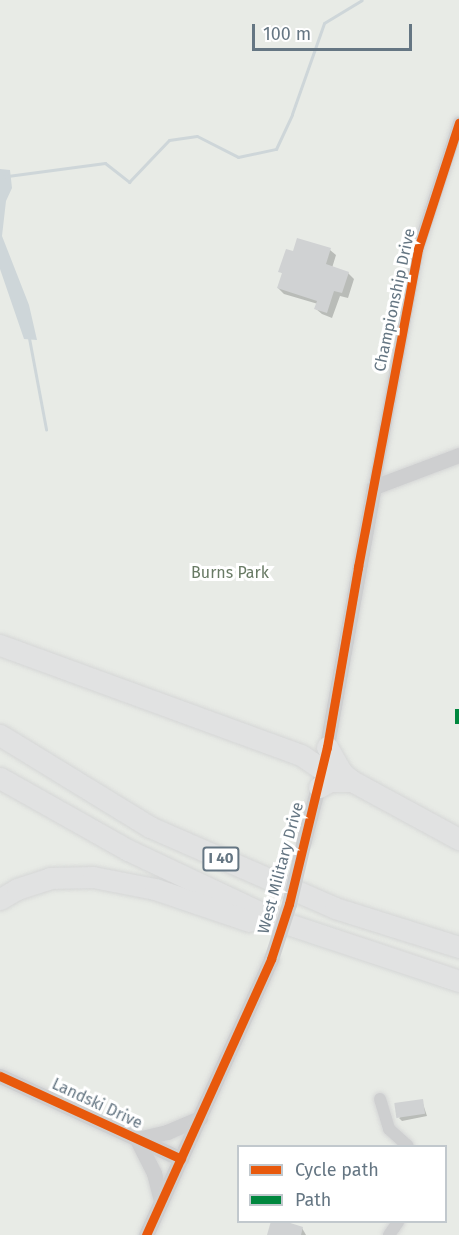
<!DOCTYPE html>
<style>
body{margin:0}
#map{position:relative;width:459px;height:1235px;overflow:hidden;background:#f9f9f9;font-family:"Fira Sans",sans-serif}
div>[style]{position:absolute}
.green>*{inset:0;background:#e8ebe6}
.water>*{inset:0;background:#ced6d9}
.shadow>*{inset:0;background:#0003}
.stream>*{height:3px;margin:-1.5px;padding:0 1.5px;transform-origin:1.5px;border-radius:1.5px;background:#ced6d9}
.building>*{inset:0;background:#d0d2d3;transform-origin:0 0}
.roads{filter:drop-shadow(0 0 2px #d5d6d6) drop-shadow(0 0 2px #d5d6d6)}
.minor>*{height:12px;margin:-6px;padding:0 6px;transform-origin:6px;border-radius:6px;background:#cecfd0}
.tertiary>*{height:15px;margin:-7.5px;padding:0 7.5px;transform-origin:7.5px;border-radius:7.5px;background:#cecfd0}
.motorway>*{height:21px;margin:-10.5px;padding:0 10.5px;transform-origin:10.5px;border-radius:10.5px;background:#e1e2e2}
.tertiary-bridge>*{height:15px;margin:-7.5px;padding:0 7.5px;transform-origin:7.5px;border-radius:7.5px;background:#cecfd0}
.quiet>*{height:8px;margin-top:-4px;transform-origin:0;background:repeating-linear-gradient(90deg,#00873e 0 15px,transparent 0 23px)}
.cycleway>*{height:9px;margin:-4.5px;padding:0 4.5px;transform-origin:4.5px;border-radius:4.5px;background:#e8590c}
span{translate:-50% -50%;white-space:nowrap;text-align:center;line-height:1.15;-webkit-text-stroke:6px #fff;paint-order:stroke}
.shield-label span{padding:2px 4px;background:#fff;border:2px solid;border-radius:4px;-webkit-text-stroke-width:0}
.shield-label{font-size:15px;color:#657683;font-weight:700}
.street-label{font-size:16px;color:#657683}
.park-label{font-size:16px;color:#687a64}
.legend{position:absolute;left:237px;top:1145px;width:210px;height:78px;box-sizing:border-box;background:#fff;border:2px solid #c1c8cd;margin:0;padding:8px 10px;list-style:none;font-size:18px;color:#657683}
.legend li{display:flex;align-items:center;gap:12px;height:30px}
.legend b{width:30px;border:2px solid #c1c8cd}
.scale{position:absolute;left:252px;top:24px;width:160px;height:27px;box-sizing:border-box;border:3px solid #657683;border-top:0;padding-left:8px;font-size:18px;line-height:21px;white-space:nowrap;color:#657683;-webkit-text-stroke:4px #fff;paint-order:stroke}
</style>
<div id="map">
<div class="green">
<i style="clip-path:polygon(evenodd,0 0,459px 0,459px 1235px,0 1235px,0 0,238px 1146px,446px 1146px,446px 1222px,238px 1222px,238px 1146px)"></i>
</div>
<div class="water">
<i style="clip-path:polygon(0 169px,10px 170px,12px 188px,6px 201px,2px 236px,29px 305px,37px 340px,24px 339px,0 269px)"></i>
</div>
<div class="shadow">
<i style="clip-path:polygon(330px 250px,336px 255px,332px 268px,348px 273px,354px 279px,348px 298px,340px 296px,332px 318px,322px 314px,316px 309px,318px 304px,284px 294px,278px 288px,283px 274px,280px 271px,294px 253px)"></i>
<i style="clip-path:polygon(422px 1101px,427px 1116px,402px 1121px,399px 1118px)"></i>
<i style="clip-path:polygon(302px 1228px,306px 1235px,269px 1235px)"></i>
</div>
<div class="stream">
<i style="left:0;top:177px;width:106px;rotate:-7.6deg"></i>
<i style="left:105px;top:163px;width:31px;rotate:38deg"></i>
<i style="left:129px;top:182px;width:58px;rotate:-46.4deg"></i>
<i style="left:169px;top:140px;width:28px;rotate:-8deg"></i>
<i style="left:197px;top:136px;width:46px;rotate:27.1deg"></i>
<i style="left:238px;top:157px;width:39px;rotate:-12deg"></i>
<i style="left:276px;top:149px;width:38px;rotate:-65deg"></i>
<i style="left:292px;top:114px;width:96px;rotate:-70.6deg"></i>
<i style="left:324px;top:23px;width:44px;rotate:-31.2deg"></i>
<i style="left:29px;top:338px;width:93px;rotate:79.4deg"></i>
</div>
<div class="building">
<i style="clip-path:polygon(297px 238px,331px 248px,326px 264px,349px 272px,342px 293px,334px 291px,327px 313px,314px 309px,317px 301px,277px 288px,282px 273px,278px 272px,286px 249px,293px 251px)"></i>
<i style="left:423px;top:1099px;width:15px;height:29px;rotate:82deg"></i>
<i style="clip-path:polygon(271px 1221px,284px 1221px,303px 1227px,301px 1235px,267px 1235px)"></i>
</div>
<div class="roads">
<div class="minor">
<i style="left:374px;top:487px;width:242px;rotate:-79.5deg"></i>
<i style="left:418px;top:249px;width:133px;rotate:-72deg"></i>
<i style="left:380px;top:1099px;width:31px;rotate:73deg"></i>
<i style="left:389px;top:1129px;width:25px;rotate:42deg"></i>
<i style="left:389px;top:1235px;width:16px;rotate:-55deg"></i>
</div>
<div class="tertiary">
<i style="left:325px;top:756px;width:273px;rotate:-79.7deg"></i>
<i style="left:374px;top:487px;width:91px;rotate:-20.6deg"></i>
<i style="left:304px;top:840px;width:63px;rotate:-75.3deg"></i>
<i style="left:0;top:1076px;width:199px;rotate:24.6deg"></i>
<i style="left:161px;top:1201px;width:29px;rotate:-104deg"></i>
<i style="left:154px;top:1173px;width:38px;rotate:-117deg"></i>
<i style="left:137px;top:1139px;width:31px;rotate:-13deg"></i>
<i style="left:167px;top:1132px;width:36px;rotate:-23deg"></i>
<i style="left:146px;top:1235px;width:303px;rotate:-65.6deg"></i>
</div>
<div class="motorway">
<i style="left:0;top:645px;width:320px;rotate:20.1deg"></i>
<i style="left:301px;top:755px;width:25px;rotate:34deg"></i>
<i style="left:0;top:735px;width:176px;rotate:31.5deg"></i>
<i style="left:150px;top:827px;width:202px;rotate:23.6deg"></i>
<i style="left:335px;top:908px;width:130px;rotate:17.5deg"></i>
<i style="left:327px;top:747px;width:30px;rotate:60deg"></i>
<i style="left:342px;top:773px;width:13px;rotate:39deg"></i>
<i style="left:352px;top:781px;width:122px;rotate:28.5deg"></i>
<i style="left:0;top:778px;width:147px;rotate:29.4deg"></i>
<i style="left:128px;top:850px;width:164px;rotate:25.3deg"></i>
<i style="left:276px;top:920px;width:193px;rotate:18.4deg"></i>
<i style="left:319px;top:787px;width:13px;rotate:-29deg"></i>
<i style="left:330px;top:781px;width:22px"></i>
<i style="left:0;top:899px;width:20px;rotate:-30deg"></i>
<i style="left:17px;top:889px;width:35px;rotate:-18deg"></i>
<i style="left:50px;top:878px;width:43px;rotate:-1.3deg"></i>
<i style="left:93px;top:877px;width:63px;rotate:11deg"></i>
<i style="left:155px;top:889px;width:99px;rotate:18.8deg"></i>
</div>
</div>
<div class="tertiary-bridge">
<i style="left:271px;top:959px;width:58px;rotate:-71.9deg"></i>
<i style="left:289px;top:904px;width:66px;rotate:-76.8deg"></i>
</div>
<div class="quiet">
<i style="left:459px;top:709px;width:17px;rotate:90deg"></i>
</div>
<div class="cycleway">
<i style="left:0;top:1076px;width:199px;rotate:24.6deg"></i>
<i style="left:146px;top:1235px;width:303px;rotate:-65.6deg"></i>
<i style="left:271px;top:959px;width:58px;rotate:-71.9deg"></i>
<i style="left:289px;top:904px;width:162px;rotate:-76.4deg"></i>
<i style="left:327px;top:747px;width:183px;rotate:-80.2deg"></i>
<i style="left:358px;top:567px;width:324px;rotate:-79.3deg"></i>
<i style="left:418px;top:249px;width:133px;rotate:-72deg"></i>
</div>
<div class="shield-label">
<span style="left:221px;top:859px">I 40</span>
</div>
<div class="street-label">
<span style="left:395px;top:300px;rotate:-78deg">Championship Drive</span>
<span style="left:281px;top:868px;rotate:-75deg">West Military Drive</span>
<span style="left:97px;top:1104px;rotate:25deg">Landski Drive</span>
</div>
<div class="park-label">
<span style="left:230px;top:573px">Burns Park</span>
</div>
<ul class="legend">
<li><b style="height:8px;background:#e8590c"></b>Cycle path</li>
<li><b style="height:8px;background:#00873e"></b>Path</li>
</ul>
<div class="scale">100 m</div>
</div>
